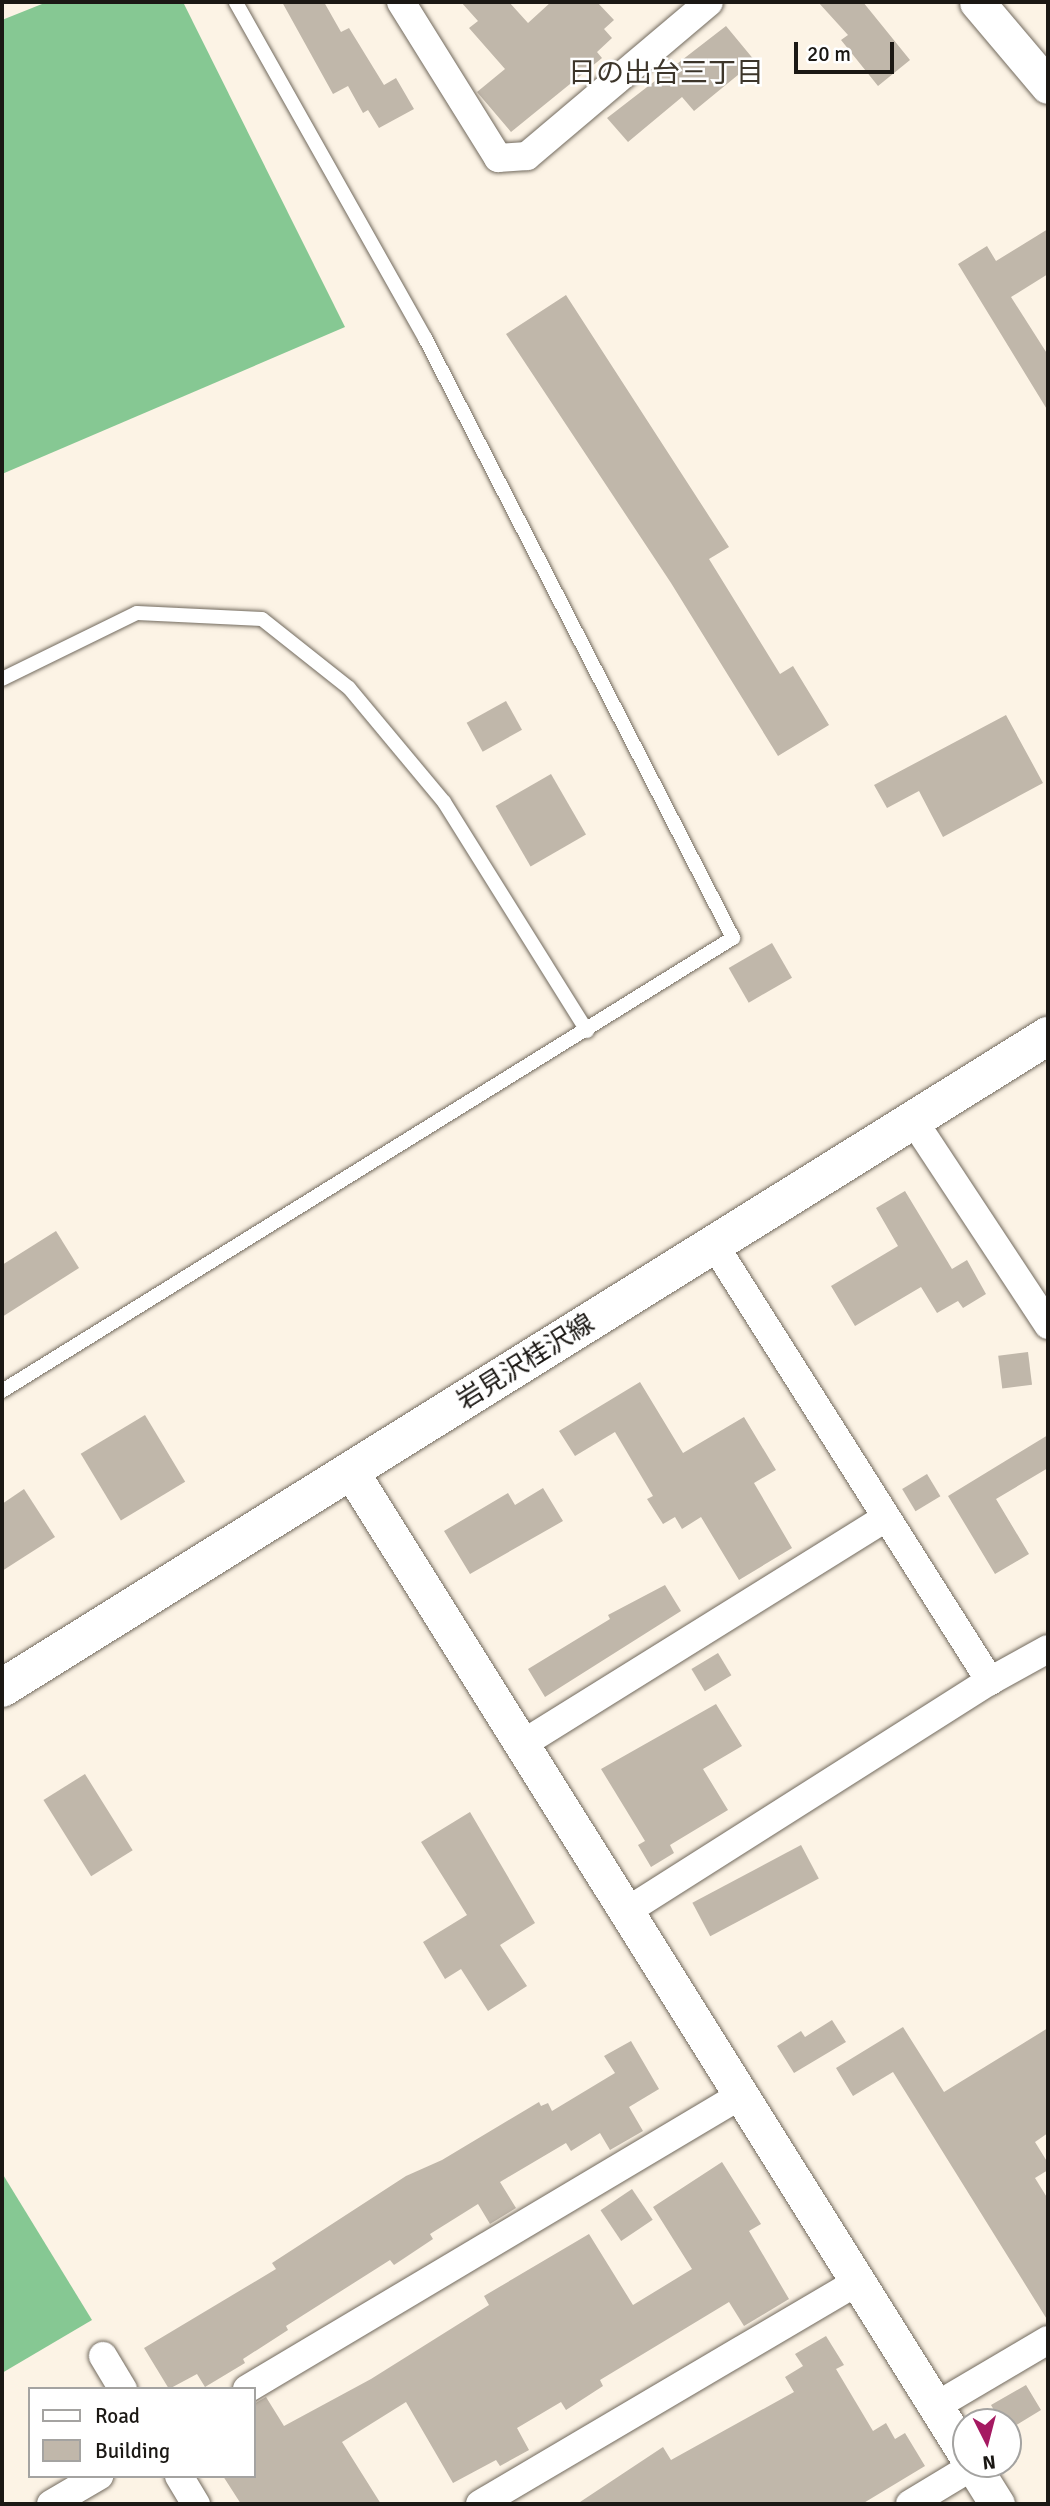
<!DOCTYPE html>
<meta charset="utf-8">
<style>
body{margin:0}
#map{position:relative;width:1050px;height:2506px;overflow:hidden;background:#fcf3e5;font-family:Signika,"Noto Sans JP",sans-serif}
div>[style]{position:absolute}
.forest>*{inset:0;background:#86c893}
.building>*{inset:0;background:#c0b7aa;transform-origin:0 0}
.roads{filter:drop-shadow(0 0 2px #726a5e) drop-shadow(0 0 2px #726a5e)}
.service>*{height:14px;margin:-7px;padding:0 7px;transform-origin:7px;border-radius:7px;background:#fff}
.minor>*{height:28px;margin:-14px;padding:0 14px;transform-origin:14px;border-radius:14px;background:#fff}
.tertiary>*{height:35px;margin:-17.5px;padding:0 17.5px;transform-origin:17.5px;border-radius:17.5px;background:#fff}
.secondary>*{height:38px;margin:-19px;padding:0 19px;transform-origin:19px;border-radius:19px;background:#fff}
span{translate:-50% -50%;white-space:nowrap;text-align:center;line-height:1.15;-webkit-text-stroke:5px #fff;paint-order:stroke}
.street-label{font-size:26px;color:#1b1814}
.neighbourhood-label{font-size:28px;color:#3d362b}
.frame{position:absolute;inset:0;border:4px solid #1b1814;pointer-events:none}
.legend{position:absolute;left:28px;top:2387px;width:228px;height:91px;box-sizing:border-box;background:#fff;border:2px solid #a4a3a1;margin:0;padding:9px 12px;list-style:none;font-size:21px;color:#1b1814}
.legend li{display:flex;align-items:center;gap:14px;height:35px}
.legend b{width:35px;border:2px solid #a4a3a1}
.north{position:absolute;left:952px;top:2408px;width:70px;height:70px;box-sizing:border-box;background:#fff;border:2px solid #a4a3a1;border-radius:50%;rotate:174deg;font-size:19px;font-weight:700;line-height:28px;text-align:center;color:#1b1814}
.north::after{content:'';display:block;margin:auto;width:24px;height:32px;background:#a51a62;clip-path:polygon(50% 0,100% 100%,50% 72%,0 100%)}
.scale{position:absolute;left:794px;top:42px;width:100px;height:32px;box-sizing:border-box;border:4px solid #1b1814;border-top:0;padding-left:9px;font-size:21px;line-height:24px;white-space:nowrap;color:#1b1814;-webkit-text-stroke:5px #fff;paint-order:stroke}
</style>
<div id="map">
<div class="forest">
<i style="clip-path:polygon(47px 2px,183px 2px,345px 327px,2px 474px,2px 20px)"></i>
<i style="clip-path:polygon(2px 2173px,92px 2320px,2px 2373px)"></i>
</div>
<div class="building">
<i style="clip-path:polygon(282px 2px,324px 2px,341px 32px,349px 28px,384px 85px,396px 78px,414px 109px,379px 128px,368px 110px,363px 113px,348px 86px,333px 94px)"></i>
<i style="clip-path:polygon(461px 2px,509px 2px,528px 23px,551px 2px,597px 2px,614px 20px,604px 29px,612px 38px,597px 52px,602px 58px,511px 132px,477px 92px,505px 69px,469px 28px,478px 21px)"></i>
<i style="clip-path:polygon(818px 2px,863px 2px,910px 60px,878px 86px,841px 40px,848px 35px)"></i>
<i style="clip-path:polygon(726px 26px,755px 61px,694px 111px,682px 97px,628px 142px,607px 118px)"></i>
<i style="clip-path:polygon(1048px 229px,1048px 274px,1011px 297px,1048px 355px,1048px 411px,958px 264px,987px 246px,996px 261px)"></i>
<i style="clip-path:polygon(566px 295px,729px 547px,709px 559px,780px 674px,793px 666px,829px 725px,778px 756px,671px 583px,506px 334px)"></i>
<i style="left:506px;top:701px;width:33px;height:45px;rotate:61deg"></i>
<i style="clip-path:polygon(1006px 715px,1043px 783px,943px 837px,919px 791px,887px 808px,874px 785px)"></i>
<i style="left:551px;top:774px;width:70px;height:64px;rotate:60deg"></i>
<i style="left:772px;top:943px;width:40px;height:50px;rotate:60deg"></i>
<i style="clip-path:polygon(905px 1191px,952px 1269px,967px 1260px,986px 1294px,963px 1308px,958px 1301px,937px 1313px,921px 1287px,855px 1326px,831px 1286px,898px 1246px,876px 1208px)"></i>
<i style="clip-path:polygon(56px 1231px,79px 1268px,2px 1317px,2px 1265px)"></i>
<i style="left:1028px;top:1352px;width:33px;height:30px;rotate:83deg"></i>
<i style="clip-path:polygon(640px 1382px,683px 1453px,744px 1417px,776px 1470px,754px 1483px,792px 1548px,739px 1580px,701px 1517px,682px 1529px,675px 1517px,663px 1524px,647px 1499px,653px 1496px,615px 1432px,575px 1456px,559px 1431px)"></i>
<i style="left:145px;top:1415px;width:78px;height:75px;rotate:59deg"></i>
<i style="clip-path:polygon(1048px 1435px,1048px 1468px,996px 1499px,1029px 1554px,995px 1574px,948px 1496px)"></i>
<i style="left:927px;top:1474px;width:26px;height:29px;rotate:59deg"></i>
<i style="clip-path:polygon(543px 1488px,563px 1521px,470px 1574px,444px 1531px,508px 1493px,515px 1505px)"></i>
<i style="clip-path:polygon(24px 1489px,55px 1537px,2px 1571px,2px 1504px)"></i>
<i style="clip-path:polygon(665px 1585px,681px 1611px,545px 1697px,528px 1669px,610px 1619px,608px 1615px)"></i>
<i style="left:718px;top:1653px;width:26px;height:31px;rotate:59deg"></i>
<i style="clip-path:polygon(716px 1704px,742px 1746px,703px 1769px,728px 1810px,670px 1845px,674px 1853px,651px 1867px,638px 1845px,645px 1841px,601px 1769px)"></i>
<i style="left:85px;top:1774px;width:90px;height:49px;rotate:58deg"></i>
<i style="clip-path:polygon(470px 1812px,535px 1923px,500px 1945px,527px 1986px,488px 2011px,461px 1969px,445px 1979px,423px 1942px,467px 1915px,421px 1842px)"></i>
<i style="left:801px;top:1845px;width:38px;height:123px;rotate:62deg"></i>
<i style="clip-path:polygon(832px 2020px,846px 2042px,794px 2073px,777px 2046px,801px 2031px,805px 2037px)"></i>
<i style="clip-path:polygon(903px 2027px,944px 2092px,1048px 2028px,1048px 2133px,1035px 2142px,1048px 2163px,1048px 2170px,1035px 2178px,1048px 2199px,1048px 2321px,893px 2072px,853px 2096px,836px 2068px)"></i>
<i style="clip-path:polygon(631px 2041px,659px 2089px,629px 2107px,643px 2131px,610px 2150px,600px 2133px,571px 2151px,566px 2143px,500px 2182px,516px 2208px,490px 2224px,478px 2204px,430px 2234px,433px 2239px,394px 2265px,390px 2260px,286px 2326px,288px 2330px,243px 2359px,245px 2363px,205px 2387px,197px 2374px,169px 2389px,144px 2348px,276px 2269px,272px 2263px,406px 2176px,442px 2160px,539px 2102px,541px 2106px,548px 2103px,552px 2111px,615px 2073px,604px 2056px)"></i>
<i style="clip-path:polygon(722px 2162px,761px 2224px,749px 2231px,789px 2299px,744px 2326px,729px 2302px,600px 2380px,603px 2386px,566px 2410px,561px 2402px,517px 2428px,529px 2450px,500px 2466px,496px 2460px,453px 2483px,406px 2402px,342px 2442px,381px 2504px,241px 2504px,223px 2476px,254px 2476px,254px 2404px,266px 2397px,284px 2426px,371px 2379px,489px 2305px,484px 2296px,589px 2234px,633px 2305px,692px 2269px,653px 2207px)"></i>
<i style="left:632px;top:2189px;width:37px;height:38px;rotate:56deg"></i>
<i style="clip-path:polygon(826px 2336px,844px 2365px,836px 2369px,873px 2431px,886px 2423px,895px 2439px,905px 2433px,925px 2466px,862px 2504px,577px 2504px,663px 2447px,671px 2460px,794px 2392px,785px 2377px,803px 2366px,795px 2354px)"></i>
<i style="clip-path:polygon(1026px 2385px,1041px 2410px,1008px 2430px,1008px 2422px,1001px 2422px,991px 2405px)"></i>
</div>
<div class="roads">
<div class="service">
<i style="left:2px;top:679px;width:150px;rotate:-26.1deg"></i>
<i style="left:137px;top:613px;width:125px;rotate:2.7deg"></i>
<i style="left:262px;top:619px;width:111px;rotate:38.4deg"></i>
<i style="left:349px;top:688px;width:148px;rotate:50.2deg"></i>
<i style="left:444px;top:802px;width:270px;rotate:58deg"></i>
<i style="left:2px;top:1391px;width:860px;rotate:-31.79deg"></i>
<i style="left:733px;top:938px;width:674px;rotate:-117.17deg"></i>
<i style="left:425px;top:338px;width:386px;rotate:-119.4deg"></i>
</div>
<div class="minor">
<i style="left:401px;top:2px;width:184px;rotate:58.1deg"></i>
<i style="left:498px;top:158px;width:29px;rotate:-4deg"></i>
<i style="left:527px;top:156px;width:238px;rotate:-40.2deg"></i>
<i style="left:915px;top:1123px;width:242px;rotate:56.6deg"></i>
<i style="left:715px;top:1246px;width:515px;rotate:57.7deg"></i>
<i style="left:524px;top:1743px;width:426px;rotate:-31.9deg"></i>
<i style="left:627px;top:1911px;width:430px;rotate:-32.4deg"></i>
<i style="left:990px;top:1681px;width:66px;rotate:-28.9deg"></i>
<i style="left:103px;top:2356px;width:39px;rotate:59deg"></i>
<i style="left:247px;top:2389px;width:575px;rotate:-30.76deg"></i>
<i style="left:936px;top:2406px;width:130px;rotate:-30.5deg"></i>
<i style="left:179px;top:2476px;width:33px;rotate:59deg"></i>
<i style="left:51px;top:2504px;width:56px;rotate:-30.3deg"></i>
<i style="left:480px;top:2504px;width:438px;rotate:-30.5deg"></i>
<i style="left:910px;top:2504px;width:74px;rotate:-31.1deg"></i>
</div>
<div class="tertiary">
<i style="left:977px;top:2px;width:110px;rotate:49.8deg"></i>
<i style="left:352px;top:1473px;width:1158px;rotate:57.98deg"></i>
<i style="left:972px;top:2464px;width:47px;rotate:58deg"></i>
</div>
<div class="secondary">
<i style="left:2px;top:1688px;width:1233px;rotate:-31.94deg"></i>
</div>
</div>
<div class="street-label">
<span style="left:526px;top:1363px;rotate:-32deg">岩見沢桂沢線</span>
</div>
<div class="neighbourhood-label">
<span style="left:666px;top:73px">日の出台三丁目</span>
</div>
<div class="frame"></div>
<ul class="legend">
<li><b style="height:9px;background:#fff"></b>Road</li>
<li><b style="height:19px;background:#c0b7aa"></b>Building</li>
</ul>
<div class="north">N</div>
<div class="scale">20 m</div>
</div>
